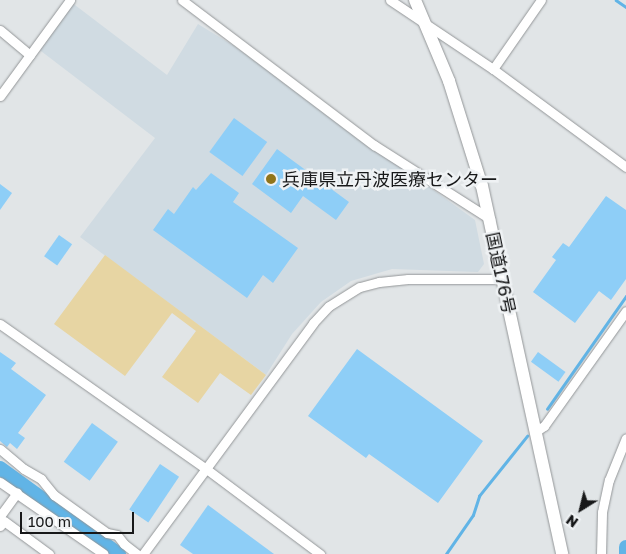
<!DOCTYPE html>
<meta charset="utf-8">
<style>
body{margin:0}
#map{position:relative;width:626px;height:554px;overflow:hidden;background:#e1e5e7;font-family:"Golos Text","Noto Sans JP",sans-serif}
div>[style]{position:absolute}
.built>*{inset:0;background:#d0dbe2}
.green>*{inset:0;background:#e7d5a3}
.stream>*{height:2.5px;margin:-1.25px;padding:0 1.25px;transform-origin:1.25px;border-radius:1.25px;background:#61b4e6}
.river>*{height:14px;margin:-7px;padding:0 7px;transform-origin:7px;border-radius:7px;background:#61b4e6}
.building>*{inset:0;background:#8ecef7;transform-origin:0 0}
.roads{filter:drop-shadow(0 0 1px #939698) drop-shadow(0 0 1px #939698)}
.minor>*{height:9px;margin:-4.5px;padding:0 4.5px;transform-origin:4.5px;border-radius:4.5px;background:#fff}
.highway>*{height:12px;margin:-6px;padding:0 6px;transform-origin:6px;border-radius:6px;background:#fff}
.dots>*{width:14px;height:14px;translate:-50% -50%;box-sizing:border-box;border:2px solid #eff2f4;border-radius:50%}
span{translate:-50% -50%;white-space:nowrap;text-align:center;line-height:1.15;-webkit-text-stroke:5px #eff2f4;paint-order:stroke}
.poi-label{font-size:18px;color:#171819}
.left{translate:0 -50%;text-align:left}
.street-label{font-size:18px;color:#171819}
.north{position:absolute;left:556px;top:484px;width:50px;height:50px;-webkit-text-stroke:4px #eff2f4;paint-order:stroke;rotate:216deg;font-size:14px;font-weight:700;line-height:20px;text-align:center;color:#171819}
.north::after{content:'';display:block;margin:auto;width:18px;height:22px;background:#171819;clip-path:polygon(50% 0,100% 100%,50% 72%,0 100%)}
.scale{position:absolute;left:20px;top:512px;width:114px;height:22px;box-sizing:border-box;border:2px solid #171819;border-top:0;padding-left:6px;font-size:15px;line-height:18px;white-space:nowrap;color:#171819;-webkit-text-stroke:4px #eff2f4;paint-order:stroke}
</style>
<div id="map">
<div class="built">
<i style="clip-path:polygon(71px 2px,167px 75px,198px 24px,234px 46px,475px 220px,484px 264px,478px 272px,392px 269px,351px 281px,321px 302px,292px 334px,266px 375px,80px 237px,155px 138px,37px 48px)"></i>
</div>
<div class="green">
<i style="clip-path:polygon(105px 255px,266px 375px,251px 395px,220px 373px,198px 403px,162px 377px,196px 331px,172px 313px,125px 376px,54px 324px)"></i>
</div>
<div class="stream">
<i style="left:616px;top:0;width:12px;rotate:35deg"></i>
<i style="left:547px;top:409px;width:138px;rotate:-55deg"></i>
<i style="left:446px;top:554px;width:47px;rotate:-55.3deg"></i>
<i style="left:473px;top:515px;width:20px;rotate:-72deg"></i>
<i style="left:479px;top:496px;width:77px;rotate:-51.3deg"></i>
</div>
<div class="river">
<i style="left:0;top:468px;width:147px;rotate:35.9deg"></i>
<i style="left:626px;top:554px;width:7px;rotate:-90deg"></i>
</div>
<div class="building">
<i style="left:234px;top:118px;width:41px;height:42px;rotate:36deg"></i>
<i style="clip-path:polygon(277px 149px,349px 202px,336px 220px,303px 196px,291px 213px,252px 184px)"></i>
<i style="clip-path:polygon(211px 173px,239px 193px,233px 202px,298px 248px,273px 283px,263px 275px,247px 298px,153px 230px,168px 209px,174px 214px,193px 187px,196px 190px)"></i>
<i style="clip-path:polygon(0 184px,12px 193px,0 210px)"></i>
<i style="clip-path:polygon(606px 196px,626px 210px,626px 279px,611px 300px,599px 291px,575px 323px,533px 292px,556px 260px,552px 257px,563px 243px,569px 247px)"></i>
<i style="left:59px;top:235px;width:16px;height:26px;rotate:35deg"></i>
<i style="clip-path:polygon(357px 349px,483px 441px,438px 503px,369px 454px,366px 458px,308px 416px)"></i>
<i style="clip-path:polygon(0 352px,16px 363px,11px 369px,46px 395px,18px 433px,25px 438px,17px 449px,10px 443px,7px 447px,0 441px)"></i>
<i style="left:538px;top:352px;width:34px;height:12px;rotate:36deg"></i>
<i style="left:92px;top:423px;width:32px;height:48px;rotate:36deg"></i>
<i style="left:160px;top:464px;width:23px;height:55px;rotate:34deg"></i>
<i style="clip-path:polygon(208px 505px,274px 554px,193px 554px,180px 545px)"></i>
</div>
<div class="roads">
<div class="minor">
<i style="left:182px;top:0;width:241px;rotate:37.1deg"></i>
<i style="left:374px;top:145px;width:138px;rotate:32.5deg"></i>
<i style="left:390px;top:0;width:124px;rotate:33.8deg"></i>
<i style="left:493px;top:69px;width:165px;rotate:36.4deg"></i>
<i style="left:0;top:30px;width:39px;rotate:40deg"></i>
<i style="left:493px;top:69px;width:84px;rotate:-55.2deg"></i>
<i style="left:0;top:96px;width:119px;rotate:-53.9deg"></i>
<i style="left:0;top:324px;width:251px;rotate:35.1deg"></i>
<i style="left:205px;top:468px;width:144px;rotate:36.8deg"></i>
<i style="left:535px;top:432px;width:11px;rotate:-34deg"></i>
<i style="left:544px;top:426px;width:141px;rotate:-54.5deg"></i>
<i style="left:0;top:449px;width:31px;rotate:40deg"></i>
<i style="left:24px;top:469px;width:20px;rotate:30deg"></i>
<i style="left:41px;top:479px;width:21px;rotate:51deg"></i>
<i style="left:54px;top:495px;width:65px;rotate:35.6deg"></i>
<i style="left:107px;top:533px;width:10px;rotate:11deg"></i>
<i style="left:117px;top:535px;width:11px;rotate:52deg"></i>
<i style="left:124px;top:544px;width:16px;rotate:38deg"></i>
<i style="left:0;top:482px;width:126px;rotate:34.7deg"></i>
<i style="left:0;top:516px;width:29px;rotate:-54deg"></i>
<i style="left:0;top:526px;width:6px;rotate:-51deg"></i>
<i style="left:4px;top:521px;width:56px;rotate:36.3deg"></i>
<i style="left:143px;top:554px;width:287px;rotate:-53.6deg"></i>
<i style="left:313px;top:323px;width:23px;rotate:-47deg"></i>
<i style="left:329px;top:306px;width:36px;rotate:-32deg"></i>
<i style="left:360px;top:287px;width:20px;rotate:-15deg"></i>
<i style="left:379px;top:282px;width:29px;rotate:-6deg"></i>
<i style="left:408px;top:279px;width:94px"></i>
<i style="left:601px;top:554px;width:42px;rotate:-88.6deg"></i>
<i style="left:602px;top:512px;width:33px;rotate:-78deg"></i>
<i style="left:609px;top:480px;width:45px;rotate:-68deg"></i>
</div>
<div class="highway">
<i style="left:415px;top:0;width:88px;rotate:67.2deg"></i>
<i style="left:449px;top:81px;width:110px;rotate:72.6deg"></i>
<i style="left:482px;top:186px;width:377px;rotate:77.7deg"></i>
</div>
</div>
<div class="dots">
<i style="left:271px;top:179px;background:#90751b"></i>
</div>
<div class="poi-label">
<span class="left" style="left:282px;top:179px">兵庫県立丹波医療センター</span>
</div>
<div class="street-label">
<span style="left:501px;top:273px;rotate:78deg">国道176号</span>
</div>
<div class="north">N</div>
<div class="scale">100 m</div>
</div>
